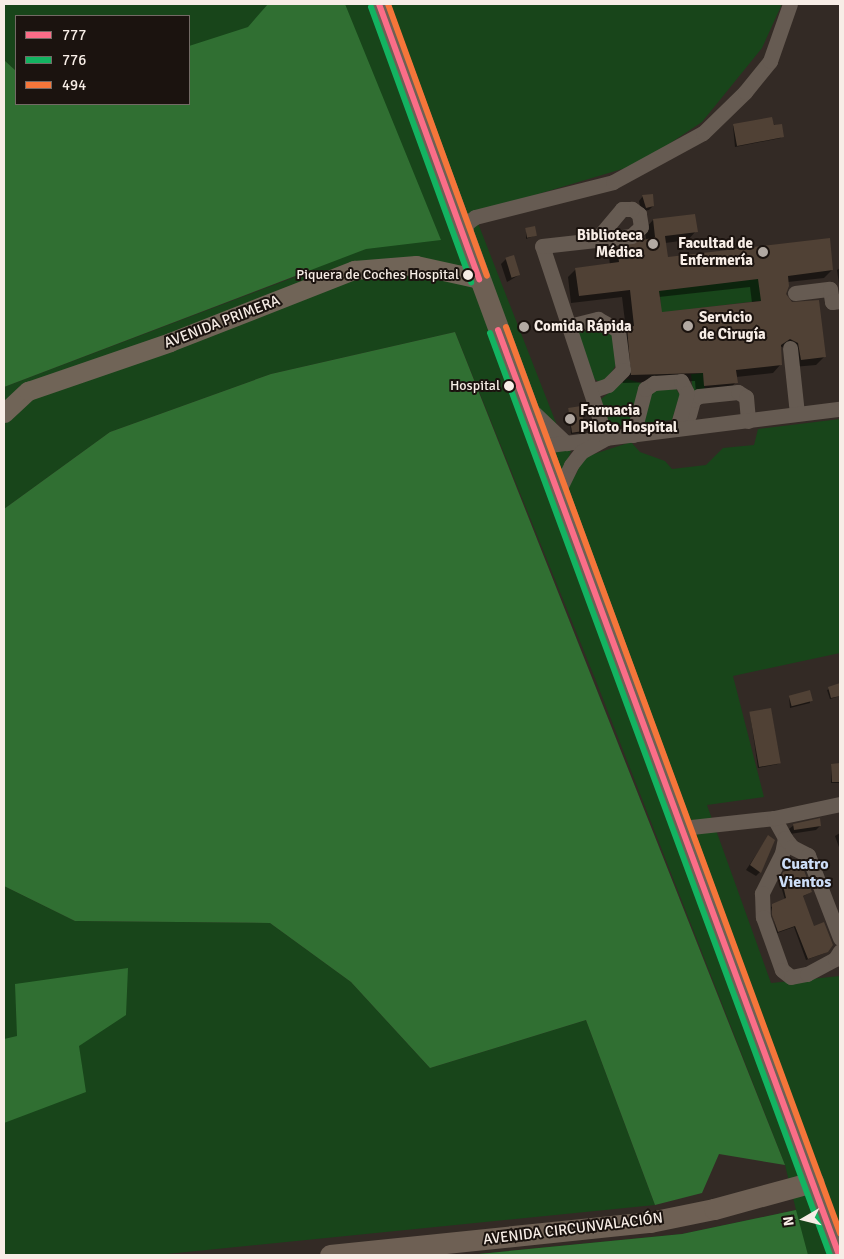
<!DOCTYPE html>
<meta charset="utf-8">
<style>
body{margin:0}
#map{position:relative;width:844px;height:1259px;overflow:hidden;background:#332a25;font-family:Signika,sans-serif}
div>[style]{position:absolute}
.green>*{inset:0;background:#18451a;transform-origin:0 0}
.forest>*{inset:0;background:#306f32}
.shadow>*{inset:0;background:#0007;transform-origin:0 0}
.building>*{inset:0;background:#504135;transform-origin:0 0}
.minor>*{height:15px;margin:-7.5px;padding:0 7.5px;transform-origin:7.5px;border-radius:7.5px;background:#665b52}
.major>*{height:19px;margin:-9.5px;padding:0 9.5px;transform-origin:9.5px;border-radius:9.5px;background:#706457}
.highway>*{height:21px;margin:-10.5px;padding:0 10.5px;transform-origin:10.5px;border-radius:10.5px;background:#6e6054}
.bus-1>*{height:6px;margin:-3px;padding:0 3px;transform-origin:3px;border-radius:3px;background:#fb6d88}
.bus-2>*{height:6px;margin:-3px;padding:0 3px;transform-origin:3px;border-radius:3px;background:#13b361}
.bus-3>*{height:6px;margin:-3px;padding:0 3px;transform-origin:3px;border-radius:3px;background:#f5763a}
.dots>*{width:14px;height:14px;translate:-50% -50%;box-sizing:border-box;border:2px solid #1b130f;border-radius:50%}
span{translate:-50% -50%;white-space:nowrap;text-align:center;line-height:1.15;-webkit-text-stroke:4px #1b130f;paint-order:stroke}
.bus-label{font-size:14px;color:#f7ede6}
.right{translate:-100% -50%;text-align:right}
.poi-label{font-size:15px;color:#f7ede6;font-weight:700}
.left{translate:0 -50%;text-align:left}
.street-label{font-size:15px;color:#f7ede6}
.neighbourhood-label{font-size:16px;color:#ccddf7;font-weight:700}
.frame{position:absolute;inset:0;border:5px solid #f7ede6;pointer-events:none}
.legend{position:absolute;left:15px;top:15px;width:175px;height:90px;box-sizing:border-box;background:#1b130f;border:1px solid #736a65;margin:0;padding:6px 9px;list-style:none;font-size:15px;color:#f7ede6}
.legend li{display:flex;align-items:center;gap:10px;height:25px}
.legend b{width:25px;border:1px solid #736a65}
.north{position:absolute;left:779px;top:1194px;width:50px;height:50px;-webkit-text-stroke:4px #1b130f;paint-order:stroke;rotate:262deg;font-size:14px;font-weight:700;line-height:20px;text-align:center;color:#f7ede6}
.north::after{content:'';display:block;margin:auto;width:18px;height:22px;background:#f7ede6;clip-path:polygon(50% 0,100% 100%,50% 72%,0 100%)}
</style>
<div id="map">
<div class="green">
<i style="clip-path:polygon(4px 4px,782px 4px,762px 48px,702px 122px,639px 164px,474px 213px,567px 451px,571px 451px,569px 456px,576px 475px,580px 463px,588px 456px,631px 442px,640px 452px,665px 461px,672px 469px,706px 465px,723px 448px,754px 445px,758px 429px,840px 419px,840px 653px,733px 676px,764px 797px,707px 805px,771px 983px,840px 976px,840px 1255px,468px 1255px,682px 1234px,796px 1210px,785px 1165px,596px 681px,455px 332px,271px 374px,110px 432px,4px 509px,4px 387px,295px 277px,189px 104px,189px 16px,16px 16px,16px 71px,4px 60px)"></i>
<i style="clip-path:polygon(764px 278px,766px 300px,650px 314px,661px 309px,660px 295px,647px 292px)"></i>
<i style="clip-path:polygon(590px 327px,613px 334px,616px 365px,607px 379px,599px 382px,593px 378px,576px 331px)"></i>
<i style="left:703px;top:373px;width:18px;height:12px;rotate:84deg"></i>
<i style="clip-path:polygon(627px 379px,641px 383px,629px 424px,609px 428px,601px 399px)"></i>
<i style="clip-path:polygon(675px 387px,680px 395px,672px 420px,644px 423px,650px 395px,656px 389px)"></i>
<i style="clip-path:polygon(4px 886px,75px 921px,270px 923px,351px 982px,430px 1068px,586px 1020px,655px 1205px,157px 1255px,4px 1255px)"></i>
</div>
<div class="forest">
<i style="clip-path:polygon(268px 4px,345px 4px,441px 240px,366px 249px,4px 387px,4px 60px,16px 71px,16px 104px,189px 104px,189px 46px,248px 27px)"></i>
<i style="clip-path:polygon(455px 332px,785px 1165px,719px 1154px,702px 1193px,655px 1205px,586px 1020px,430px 1068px,351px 982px,270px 923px,75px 921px,4px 886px,4px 509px,110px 432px,271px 374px)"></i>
<i style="clip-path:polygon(128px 968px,126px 1015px,79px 1046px,86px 1092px,4px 1123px,4px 1039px,17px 1036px,15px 984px)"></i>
<i style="clip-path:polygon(796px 1210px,808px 1255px,468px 1255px,682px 1234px)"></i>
</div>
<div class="shadow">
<i style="clip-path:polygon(771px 118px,781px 138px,735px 147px,733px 126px)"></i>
<i style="clip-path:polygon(643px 196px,653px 206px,649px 210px,641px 211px,639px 201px)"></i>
<i style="clip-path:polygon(evenodd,653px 220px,696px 231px,688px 240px,665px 243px,667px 258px,832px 270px,824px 278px,788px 282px,784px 294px,825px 356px,816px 365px,793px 367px,790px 351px,780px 346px,781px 364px,773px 373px,736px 377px,736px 382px,728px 391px,696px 394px,695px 381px,623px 383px,619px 337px,626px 330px,622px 297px,571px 303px,568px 277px,576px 269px,610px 265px,609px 257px,617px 248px,646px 241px,645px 229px,653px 220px,750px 287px,752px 303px,660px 314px,659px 297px,750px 287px)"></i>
<i style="clip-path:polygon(526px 230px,536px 235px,526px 239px)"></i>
<i style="clip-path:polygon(506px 259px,519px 275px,507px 282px,501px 264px)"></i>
<i style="clip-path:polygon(840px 268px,840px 291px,837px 270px)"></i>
<i style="clip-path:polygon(569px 409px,583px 431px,582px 433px,571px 434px)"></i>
<i style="clip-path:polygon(840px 685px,840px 696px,830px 699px,827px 690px)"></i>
<i style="clip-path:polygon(809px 691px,810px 703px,790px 708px,789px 697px)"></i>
<i style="clip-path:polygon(750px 713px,780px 762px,778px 764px,758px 768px)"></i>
<i style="left:831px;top:765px;width:9px;height:18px"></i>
<i style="clip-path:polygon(794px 825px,820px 826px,816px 830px,790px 834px,789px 829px)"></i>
<i style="clip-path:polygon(840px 833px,840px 850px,835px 836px)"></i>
<i style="clip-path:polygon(768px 837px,760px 872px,756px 876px,746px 870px)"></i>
<i style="clip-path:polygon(784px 873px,811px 892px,802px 897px,813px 928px,827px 951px,825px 953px,806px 960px,794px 927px,777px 933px,771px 907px,785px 900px,779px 879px)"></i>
</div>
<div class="building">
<i style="clip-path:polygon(772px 117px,774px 125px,782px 124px,784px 137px,737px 146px,733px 124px)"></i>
<i style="clip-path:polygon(653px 194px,654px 206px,646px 208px,642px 195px)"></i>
<i style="clip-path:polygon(evenodd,695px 214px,698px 232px,665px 236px,668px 257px,830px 238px,833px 270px,788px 276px,789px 286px,786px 294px,792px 302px,819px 300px,826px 357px,801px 360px,798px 343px,790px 339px,781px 345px,782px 365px,736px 370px,738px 383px,704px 386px,703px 373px,631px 375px,627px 327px,634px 326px,630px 290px,579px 296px,575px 268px,619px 262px,617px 247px,655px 237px,653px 219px,695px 214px,758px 279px,761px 301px,662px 312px,659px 291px,758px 279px)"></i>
<i style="left:535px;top:226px;width:10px;height:10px;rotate:79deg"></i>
<i style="left:514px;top:255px;width:21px;height:9px;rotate:73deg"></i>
<i style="left:581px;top:406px;width:25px;height:13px;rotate:81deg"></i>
<i style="clip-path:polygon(840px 683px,840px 696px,831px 698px,828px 687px)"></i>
<i style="left:810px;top:690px;width:11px;height:22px;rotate:75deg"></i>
<i style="left:771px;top:708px;width:56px;height:22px;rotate:80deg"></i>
<i style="clip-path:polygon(840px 763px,840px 782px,832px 782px,831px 764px)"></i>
<i style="clip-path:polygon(820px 818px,821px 826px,794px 830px,793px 824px)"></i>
<i style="clip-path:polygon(768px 835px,775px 840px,761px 873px,750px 865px)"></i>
<i style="clip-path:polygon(802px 865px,812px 892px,803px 896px,814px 926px,824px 922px,833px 945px,828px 952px,808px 959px,795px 926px,778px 932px,772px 915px,772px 904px,786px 898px,781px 877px,783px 872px)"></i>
</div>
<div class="minor">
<i style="left:464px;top:236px;width:13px;rotate:-77deg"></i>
<i style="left:467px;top:223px;width:10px;rotate:-37deg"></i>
<i style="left:475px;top:217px;width:142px;rotate:-14.2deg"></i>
<i style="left:613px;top:182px;width:102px;rotate:-28.6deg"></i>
<i style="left:703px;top:133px;width:59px;rotate:-44.3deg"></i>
<i style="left:745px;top:92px;width:40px;rotate:-51deg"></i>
<i style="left:770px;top:61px;width:60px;rotate:-70.7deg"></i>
<i style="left:795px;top:293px;width:35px;rotate:-7deg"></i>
<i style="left:830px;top:289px;width:13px;rotate:81deg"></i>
<i style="left:832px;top:302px;width:8px;rotate:-7deg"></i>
<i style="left:569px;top:326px;width:30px;rotate:-14deg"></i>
<i style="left:598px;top:319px;width:23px;rotate:29deg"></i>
<i style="left:618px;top:330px;width:40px;rotate:82.9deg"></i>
<i style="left:623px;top:370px;width:21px;rotate:135deg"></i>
<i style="left:608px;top:385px;width:18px;rotate:161deg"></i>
<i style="left:790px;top:348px;width:66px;rotate:83.9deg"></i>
<i style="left:530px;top:409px;width:50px;rotate:43.4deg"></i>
<i style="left:689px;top:415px;width:16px;rotate:-75deg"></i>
<i style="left:693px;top:400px;width:7px;rotate:-34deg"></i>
<i style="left:699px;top:396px;width:39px;rotate:-6deg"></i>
<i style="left:738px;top:392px;width:9px;rotate:32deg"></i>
<i style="left:746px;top:397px;width:24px;rotate:85deg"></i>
<i style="left:633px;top:435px;width:48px;rotate:-75.4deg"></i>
<i style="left:645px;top:389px;width:11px;rotate:-34deg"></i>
<i style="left:654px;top:383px;width:27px;rotate:-4deg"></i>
<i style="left:681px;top:381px;width:13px;rotate:63deg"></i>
<i style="left:687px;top:393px;width:37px;rotate:106deg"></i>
<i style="left:541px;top:446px;width:301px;rotate:-7.1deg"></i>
<i style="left:558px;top:492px;width:30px;rotate:-64deg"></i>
<i style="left:571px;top:465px;width:16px;rotate:-52deg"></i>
<i style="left:581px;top:452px;width:29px;rotate:-29deg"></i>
<i style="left:606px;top:438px;width:202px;rotate:-108.4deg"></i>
<i style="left:542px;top:246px;width:90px;rotate:-6.4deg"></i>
<i style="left:631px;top:236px;width:13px;rotate:-42deg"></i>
<i style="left:641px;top:227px;width:13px;rotate:-99deg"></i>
<i style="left:639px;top:214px;width:9px;rotate:-144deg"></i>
<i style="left:632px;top:209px;width:10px;rotate:180deg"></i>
<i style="left:622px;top:209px;width:38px;rotate:130deg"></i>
<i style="left:774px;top:818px;width:23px;rotate:61deg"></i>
<i style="left:785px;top:838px;width:15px;rotate:101deg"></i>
<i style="left:782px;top:853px;width:45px;rotate:116.6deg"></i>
<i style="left:762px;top:893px;width:24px;rotate:88deg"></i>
<i style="left:763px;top:917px;width:56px;rotate:70.3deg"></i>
<i style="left:782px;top:970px;width:11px;rotate:38deg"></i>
<i style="left:791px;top:977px;width:16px;rotate:-11deg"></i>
<i style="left:807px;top:974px;width:32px;rotate:-28deg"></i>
<i style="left:835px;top:959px;width:9px;rotate:-58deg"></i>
<i style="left:682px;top:828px;width:93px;rotate:-6.2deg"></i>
<i style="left:774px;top:818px;width:67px;rotate:-12deg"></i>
<i style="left:785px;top:838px;width:11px;rotate:52deg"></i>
<i style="left:792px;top:847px;width:18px;rotate:27deg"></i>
<i style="left:808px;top:855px;width:89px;rotate:68.9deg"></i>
</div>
<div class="major">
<i style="left:4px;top:413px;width:33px;rotate:-43deg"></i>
<i style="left:28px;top:391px;width:150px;rotate:-19deg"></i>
<i style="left:170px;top:342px;width:198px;rotate:-21.4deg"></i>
<i style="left:354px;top:270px;width:62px;rotate:-4.6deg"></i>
<i style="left:416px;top:265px;width:65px;rotate:12.5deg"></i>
</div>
<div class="highway">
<i style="left:379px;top:4px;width:1333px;rotate:69.81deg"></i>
<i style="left:330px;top:1255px;width:322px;rotate:-5.9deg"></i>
<i style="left:650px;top:1222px;width:65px;rotate:-11.5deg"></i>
<i style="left:714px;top:1209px;width:103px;rotate:-15.3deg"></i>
</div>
<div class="bus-1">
<i style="left:379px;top:4px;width:293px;rotate:70deg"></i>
<i style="left:498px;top:330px;width:986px;rotate:69.76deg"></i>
</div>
<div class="bus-2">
<i style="left:371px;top:7px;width:293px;rotate:70deg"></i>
<i style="left:490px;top:333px;width:983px;rotate:69.76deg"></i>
</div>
<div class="bus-3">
<i style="left:388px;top:4px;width:289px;rotate:70deg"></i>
<i style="left:506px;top:327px;width:966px;rotate:69.76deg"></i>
</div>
<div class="dots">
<i style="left:653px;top:244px;background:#b2a9a2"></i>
<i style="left:763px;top:252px;background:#b2a9a2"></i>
<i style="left:468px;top:275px;background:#f7ede6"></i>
<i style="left:688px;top:326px;background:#b2a9a2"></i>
<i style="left:524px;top:327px;background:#b2a9a2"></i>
<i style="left:509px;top:386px;background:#f7ede6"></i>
<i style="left:570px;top:419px;background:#b2a9a2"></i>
</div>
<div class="bus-label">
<span class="right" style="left:459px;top:275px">Piquera de Coches Hospital</span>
<span class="right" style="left:500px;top:386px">Hospital</span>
</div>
<div class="poi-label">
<span class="right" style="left:643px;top:244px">Biblioteca<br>Médica</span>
<span class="right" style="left:753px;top:252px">Facultad de<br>Enfermería</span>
<span class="left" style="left:699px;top:326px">Servicio<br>de Cirugía</span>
<span class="left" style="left:534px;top:327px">Comida Rápida</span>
<span class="left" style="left:580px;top:419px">Farmacia<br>Piloto Hospital</span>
</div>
<div class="street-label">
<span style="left:222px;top:322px;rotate:-21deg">AVENIDA PRIMERA</span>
<span style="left:573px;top:1229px;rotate:-7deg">AVENIDA CIRCUNVALACIÓN</span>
</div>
<div class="neighbourhood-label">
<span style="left:805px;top:873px">Cuatro<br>Vientos</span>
</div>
<div class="frame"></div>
<ul class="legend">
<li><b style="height:6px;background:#fb6d88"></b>777</li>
<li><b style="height:6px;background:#13b361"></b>776</li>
<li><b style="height:6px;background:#f5763a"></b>494</li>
</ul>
<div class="north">N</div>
</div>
